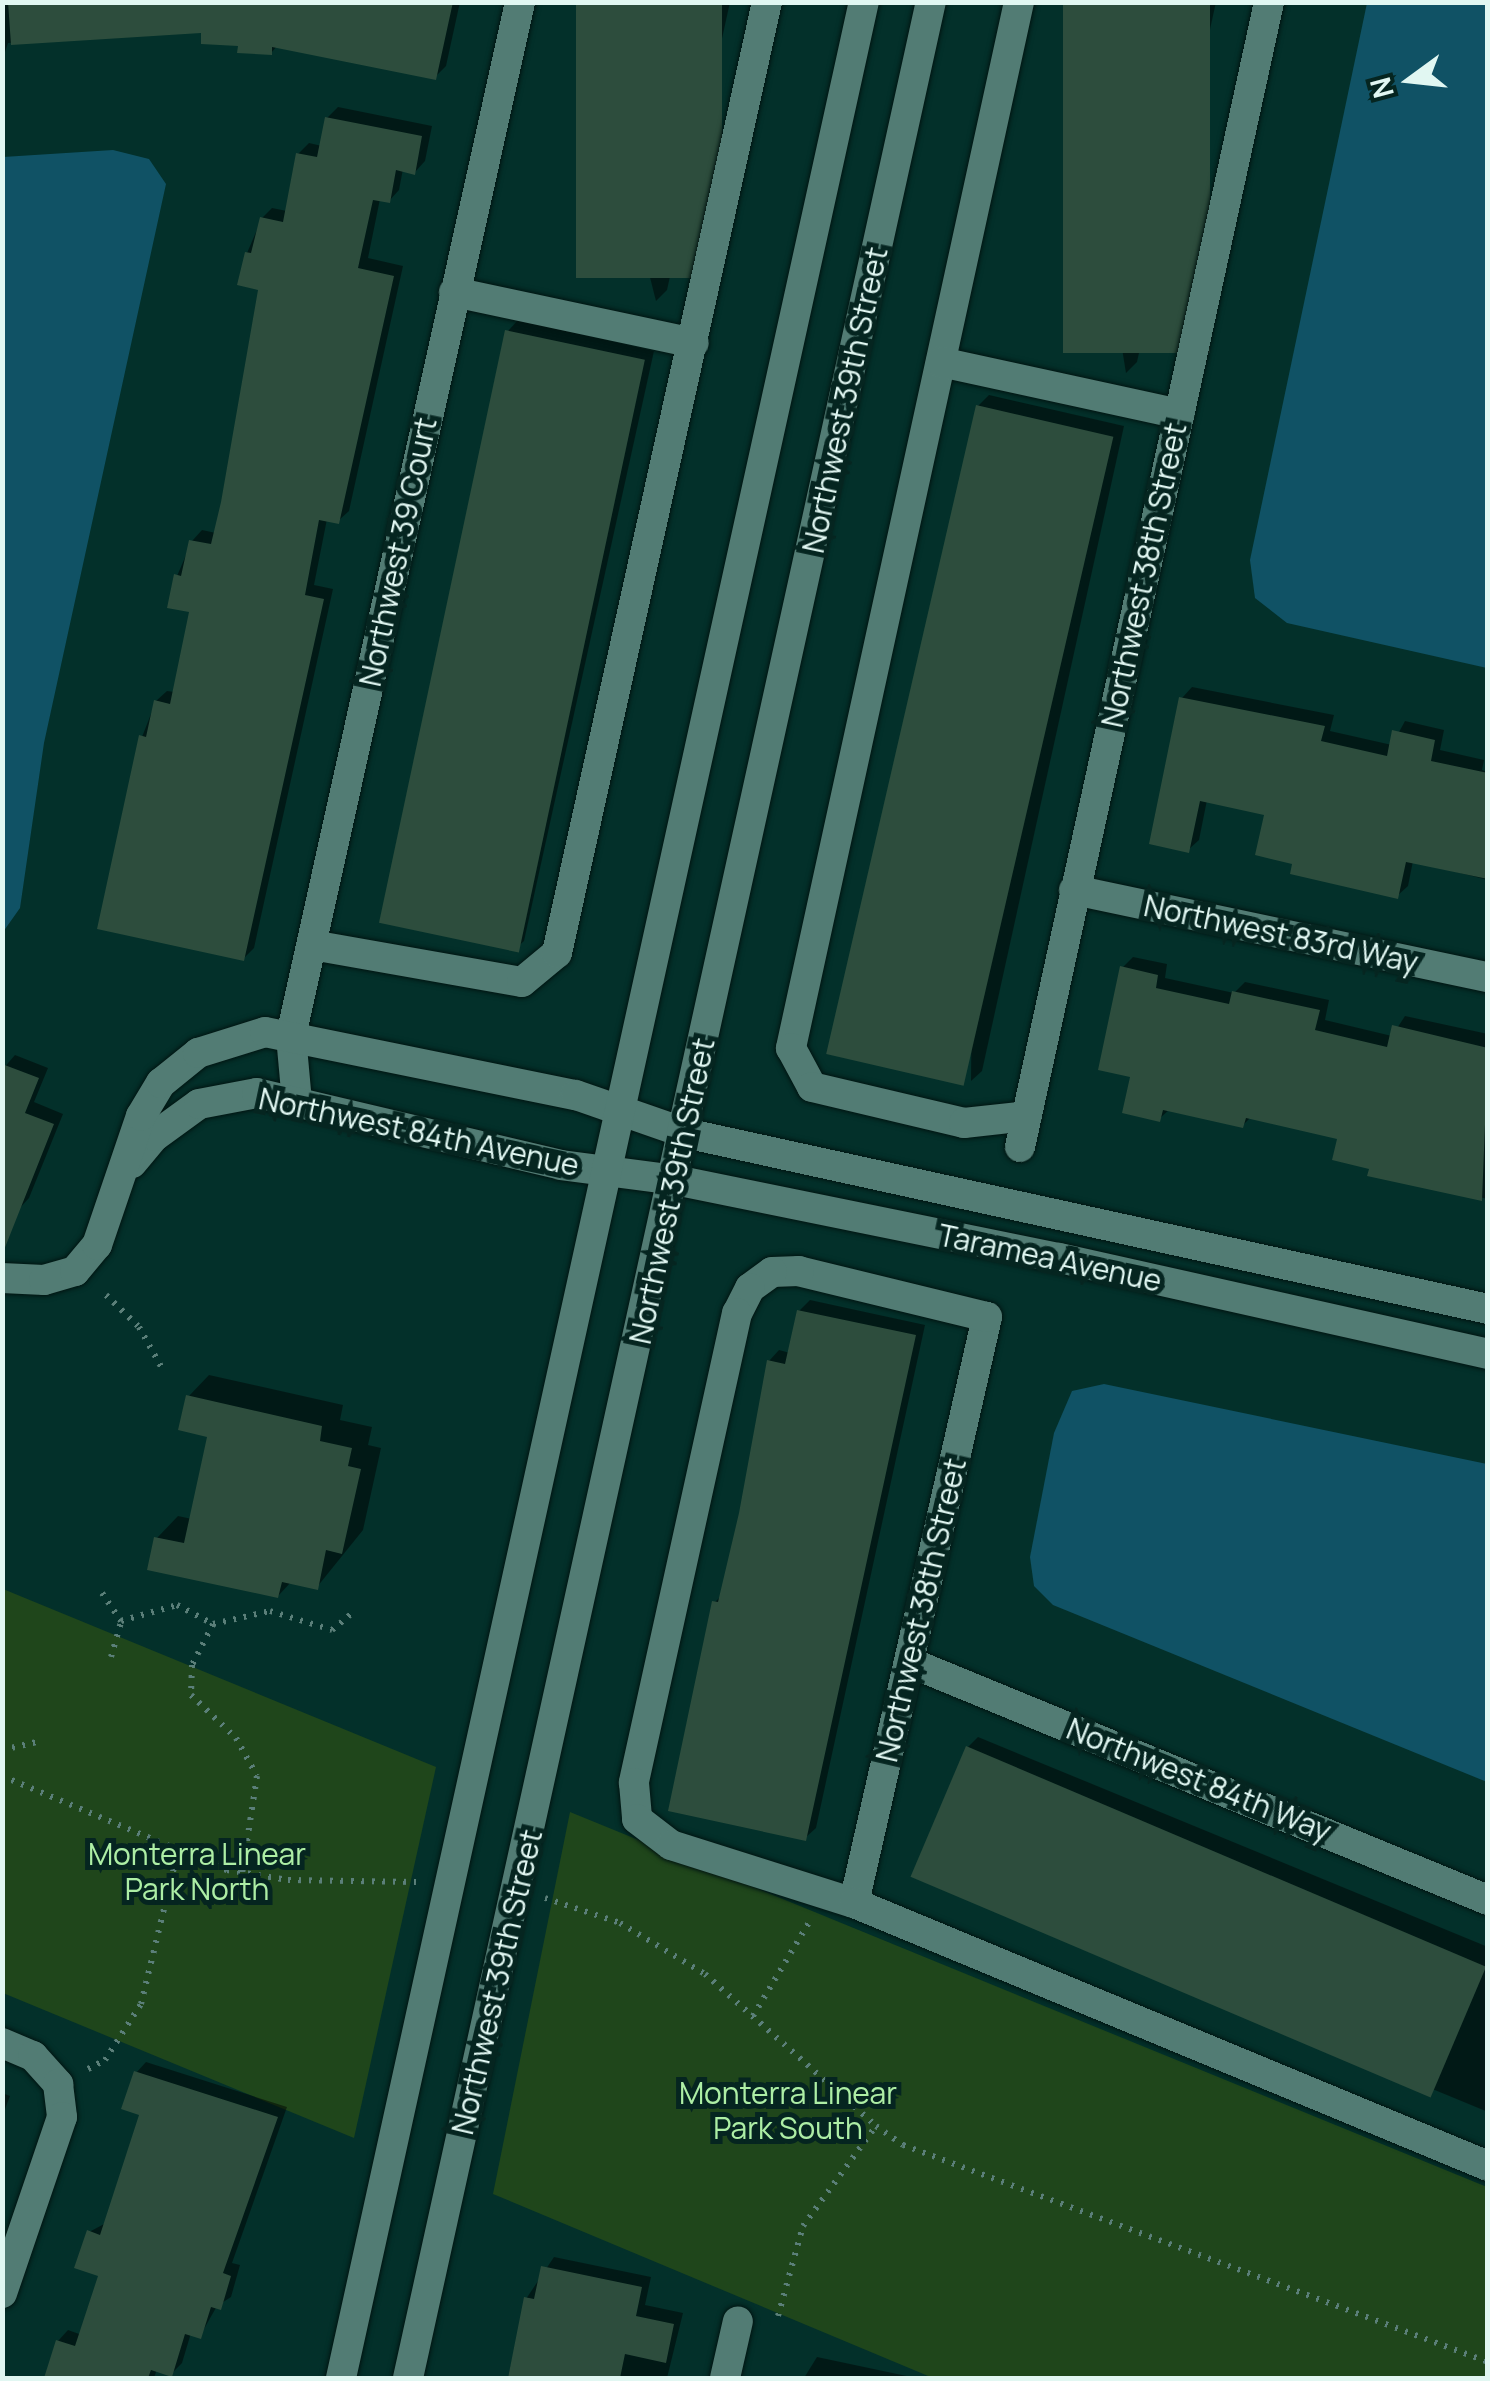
<!DOCTYPE html>
<style>
body{margin:0}
#map{position:relative;width:1490px;height:2381px;overflow:hidden;background:#03302a;font-family:Manrope,sans-serif}
div>[style]{position:absolute}
.green>*{inset:0;background:#1f461b}
.water>*{inset:0;background:#105265}
.shadow>*{inset:0;background:#0007}
.building>*{inset:0;background:#2d4d3d;transform-origin:0 0}
.path>*{height:6px;margin-top:-3px;transform-origin:0;background:repeating-linear-gradient(90deg,#5b7f79 0 2.5px,transparent 0 10.5px)}
.roads{filter:drop-shadow(0 0 2px #021512) drop-shadow(0 0 2px #021512)}
.minor>*{height:30px;margin:-15px;padding:0 15px;transform-origin:15px;border-radius:15px;background:#527c74}
span{translate:-50% -50%;white-space:nowrap;text-align:center;line-height:1.15;-webkit-text-stroke:10px #052520;paint-order:stroke}
.street-label{font-size:30px;color:#e1f7f2}
.park-label{font-size:30px;color:#adeea5}
.frame{position:absolute;inset:0;border:5px solid #e1f7f2;pointer-events:none}
.north{position:absolute;left:1360px;top:30px;width:100px;height:100px;-webkit-text-stroke:8px #052520;paint-order:stroke;rotate:255deg;font-size:28px;font-weight:700;line-height:40px;text-align:center;color:#e1f7f2}
.north::after{content:'';display:block;margin:auto;width:35px;height:45px;background:#e1f7f2;clip-path:polygon(50% 0,100% 100%,50% 72%,0 100%)}
</style>
<div id="map">
<div class="green">
<i style="clip-path:polygon(3px 1589px,436px 1767px,354px 2138px,3px 1993px)"></i>
<i style="clip-path:polygon(570px 1812px,1487px 2187px,1487px 2378px,933px 2378px,493px 2194px)"></i>
</div>
<div class="water">
<i style="clip-path:polygon(1367px 3px,1487px 3px,1487px 668px,1287px 623px,1255px 598px,1250px 560px)"></i>
<i style="clip-path:polygon(113px 150px,149px 159px,166px 184px,44px 743px,20px 908px,3px 932px,3px 157px)"></i>
<i style="clip-path:polygon(1104px 1384px,1487px 1464px,1487px 1782px,1053px 1605px,1034px 1586px,1030px 1557px,1054px 1433px,1072px 1391px)"></i>
</div>
<div class="shadow">
<i style="clip-path:polygon(2px 2px,460px 2px,446px 66px,435px 77px,278px 45px,271px 53px,204px 31px,8px 43px,2px 61px)"></i>
<i style="clip-path:polygon(580px 2px,730px 2px,667px 290px,656px 301px)"></i>
<i style="clip-path:polygon(1066px 2px,1216px 2px,1137px 362px,1126px 373px)"></i>
<i style="clip-path:polygon(338px 107px,432px 126px,425px 161px,415px 172px,403px 169px,399px 190px,389px 201px,380px 199px,368px 258px,403px 266px,349px 511px,338px 521px,327px 519px,314px 585px,333px 589px,254px 948px,243px 959px,142px 737px,156px 701px,167px 691px,175px 692px,191px 611px,177px 576px,192px 541px,202px 530px,216px 533px,261px 288px,247px 253px,262px 218px,272px 208px,287px 211px,298px 154px,309px 143px,322px 146px,327px 118px)"></i>
<i style="clip-path:polygon(518px 320px,654px 351px,524px 941px,513px 951px,508px 331px)"></i>
<i style="clip-path:polygon(989px 395px,1124px 426px,982px 1071px,971px 1081px,978px 406px)"></i>
<i style="clip-path:polygon(1192px 687px,1334px 715px,1330px 731px,1392px 745px,1405px 721px,1444px 730px,1440px 750px,1484px 760px,1482px 770px,1488px 772px,1488px 880px,1413px 861px,1408px 886px,1397px 896px,1295px 862px,1267px 813px,1207px 800px,1199px 840px,1188px 850px,1182px 698px)"></i>
<i style="clip-path:polygon(1133px 957px,1167px 964px,1165px 978px,1234px 993px,1245px 982px,1329px 1000px,1325px 1020px,1392px 1036px,1405px 1016px,1488px 1034px,1488px 1199px,1370px 1174px,1371px 1167px,1340px 1137px,1252px 1116px,1243px 1125px,1170px 1109px,1159px 1119px,1133px 1075px,1123px 967px)"></i>
<i style="clip-path:polygon(15px 1055px,48px 1068px,34px 1102px,63px 1114px,29px 1198px,19px 1209px,2px 1202px,2px 1070px)"></i>
<i style="clip-path:polygon(810px 1300px,925px 1325px,816px 1828px,805px 1838px,715px 1602px,722px 1595px,742px 1513px,769px 1361px,779px 1350px,790px 1353px,799px 1311px)"></i>
<i style="clip-path:polygon(209px 1375px,343px 1405px,340px 1420px,372px 1427px,368px 1445px,381px 1448px,363px 1530px,317px 1587px,292px 1581px,278px 1596px,157px 1538px,178px 1516px,192px 1519px,210px 1435px,188px 1397px)"></i>
<i style="clip-path:polygon(978px 1737px,1488px 1947px,1488px 2112px,917px 1876px,968px 1747px)"></i>
<i style="clip-path:polygon(146px 2062px,287px 2107px,232px 2263px,240px 2265px,231px 2297px,217px 2306px,200px 2336px,191px 2333px,182px 2363px,171px 2374px,157px 2369px,154px 2378px,56px 2378px,47px 2376px,58px 2341px,68px 2330px,82px 2335px,101px 2274px,89px 2232px,106px 2223px,142px 2113px,136px 2073px)"></i>
<i style="clip-path:polygon(2px 2093px,10px 2096px,2px 2117px)"></i>
<i style="clip-path:polygon(554px 2257px,651px 2277px,645px 2305px,683px 2313px,667px 2378px,508px 2378px,526px 2299px)"></i>
<i style="clip-path:polygon(817px 2357px,916px 2378px,804px 2378px)"></i>
</div>
<div class="building">
<i style="clip-path:polygon(8px 2px,453px 2px,436px 80px,272px 47px,272px 55px,237px 53px,238px 46px,201px 44px,201px 33px,11px 45px)"></i>
<i style="left:576px;top:2px;width:146px;height:276px"></i>
<i style="left:1063px;top:2px;width:147px;height:351px"></i>
<i style="clip-path:polygon(325px 117px,422px 136px,415px 175px,396px 170px,390px 203px,373px 200px,358px 268px,394px 276px,339px 524px,319px 520px,305px 595px,324px 599px,244px 961px,97px 929px,139px 735px,146px 737px,154px 700px,170px 704px,189px 612px,167px 608px,174px 574px,181px 576px,189px 540px,211px 544px,221px 502px,258px 290px,237px 285px,245px 252px,251px 253px,260px 217px,283px 222px,296px 153px,317px 157px)"></i>
<i style="left:505px;top:330px;width:143px;height:606px;rotate:12deg"></i>
<i style="left:976px;top:405px;width:141px;height:666px;rotate:13deg"></i>
<i style="clip-path:polygon(1179px 697px,1325px 726px,1321px 741px,1387px 756px,1392px 730px,1435px 740px,1431px 761px,1488px 773px,1488px 879px,1406px 862px,1398px 899px,1290px 874px,1292px 864px,1255px 855px,1264px 815px,1200px 801px,1189px 853px,1149px 844px)"></i>
<i style="clip-path:polygon(1120px 966px,1158px 975px,1156px 988px,1229px 1004px,1232px 991px,1320px 1010px,1315px 1030px,1387px 1047px,1392px 1025px,1488px 1048px,1482px 1201px,1367px 1176px,1369px 1169px,1332px 1160px,1337px 1139px,1246px 1118px,1243px 1128px,1163px 1110px,1160px 1122px,1122px 1113px,1130px 1077px,1098px 1070px)"></i>
<i style="clip-path:polygon(2px 1064px,39px 1078px,25px 1113px,54px 1124px,4px 1250px)"></i>
<i style="clip-path:polygon(797px 1310px,916px 1335px,806px 1841px,668px 1811px,712px 1601px,718px 1602px,739px 1513px,767px 1360px,785px 1364px)"></i>
<i style="clip-path:polygon(186px 1395px,322px 1426px,320px 1441px,352px 1448px,348px 1466px,361px 1469px,342px 1554px,326px 1550px,318px 1590px,282px 1582px,278px 1598px,147px 1570px,154px 1537px,184px 1543px,207px 1437px,178px 1430px)"></i>
<i style="left:966px;top:1746px;width:565px;height:142px;rotate:23deg"></i>
<i style="clip-path:polygon(134px 2071px,278px 2117px,223px 2273px,231px 2276px,221px 2310px,211px 2307px,201px 2339px,185px 2334px,172px 2377px,151px 2370px,148px 2378px,44px 2378px,56px 2340px,75px 2346px,98px 2276px,74px 2268px,87px 2230px,100px 2235px,139px 2115px,121px 2109px)"></i>
<i style="clip-path:polygon(541px 2266px,642px 2287px,636px 2316px,674px 2324px,666px 2363px,625px 2354px,620px 2378px,508px 2378px,524px 2297px,534px 2299px)"></i>
</div>
<div class="path">
<i style="left:106px;top:1295px;width:46px;rotate:44.1deg"></i>
<i style="left:139px;top:1327px;width:51px;rotate:60.9deg"></i>
<i style="left:102px;top:1593px;width:34px;rotate:56deg"></i>
<i style="left:121px;top:1621px;width:58px;rotate:-15.9deg"></i>
<i style="left:177px;top:1605px;width:41px;rotate:27.8deg"></i>
<i style="left:213px;top:1624px;width:58px;rotate:-12.8deg"></i>
<i style="left:270px;top:1611px;width:65px;rotate:17deg"></i>
<i style="left:332px;top:1630px;width:26px;rotate:-40deg"></i>
<i style="left:213px;top:1624px;width:46px;rotate:117.1deg"></i>
<i style="left:192px;top:1665px;width:30px;rotate:92deg"></i>
<i style="left:191px;top:1695px;width:62px;rotate:43.7deg"></i>
<i style="left:236px;top:1738px;width:43px;rotate:61.1deg"></i>
<i style="left:257px;top:1776px;width:99px;rotate:98.7deg"></i>
<i style="left:111px;top:1657px;width:37px;rotate:-74deg"></i>
<i style="left:2px;top:1750px;width:40px;rotate:-13deg"></i>
<i style="left:2px;top:1776px;width:244px;rotate:22.7deg"></i>
<i style="left:227px;top:1870px;width:62px;rotate:9.3deg"></i>
<i style="left:288px;top:1880px;width:128px;rotate:0.9deg"></i>
<i style="left:545px;top:1898px;width:79px;rotate:18.4deg"></i>
<i style="left:620px;top:1923px;width:99px;rotate:31deg"></i>
<i style="left:705px;top:1974px;width:229px;rotate:41.6deg"></i>
<i style="left:753px;top:2016px;width:113px;rotate:-59.1deg"></i>
<i style="left:88px;top:2069px;width:19px;rotate:-28deg"></i>
<i style="left:105px;top:2060px;width:67px;rotate:-57.3deg"></i>
<i style="left:141px;top:2004px;width:157px;rotate:-76.4deg"></i>
<i style="left:778px;top:2316px;width:93px;rotate:-74.5deg"></i>
<i style="left:803px;top:2226px;width:124px;rotate:-53.9deg"></i>
<i style="left:876px;top:2126px;width:33px;rotate:35deg"></i>
<i style="left:903px;top:2145px;width:624px;rotate:20.35deg"></i>
</div>
<div class="roads">
<div class="minor">
<i style="left:1019px;top:2px;width:1071px;rotate:102.3deg"></i>
<i style="left:791px;top:1048px;width:44px;rotate:61.7deg"></i>
<i style="left:812px;top:1087px;width:156px;rotate:13.3deg"></i>
<i style="left:964px;top:1123px;width:63px;rotate:-6.3deg"></i>
<i style="left:454px;top:292px;width:245px;rotate:12deg"></i>
<i style="left:941px;top:362px;width:244px;rotate:12.3deg"></i>
<i style="left:1074px;top:890px;width:423px;rotate:11.9deg"></i>
<i style="left:312px;top:945px;width:213px;rotate:10deg"></i>
<i style="left:522px;top:982px;width:45px;rotate:-39.6deg"></i>
<i style="left:557px;top:953px;width:974px;rotate:-77.55deg"></i>
<i style="left:297px;top:1102px;width:66px;rotate:-95.2deg"></i>
<i style="left:291px;top:1036px;width:1059px;rotate:-77.51deg"></i>
<i style="left:1020px;top:1147px;width:1172px;rotate:-77.73deg"></i>
<i style="left:132px;top:1163px;width:35px;rotate:-50deg"></i>
<i style="left:155px;top:1136px;width:54px;rotate:-36deg"></i>
<i style="left:199px;top:1104px;width:59px;rotate:-10.7deg"></i>
<i style="left:257px;top:1093px;width:312px;rotate:13.3deg"></i>
<i style="left:561px;top:1165px;width:115px;rotate:7.5deg"></i>
<i style="left:675px;top:1180px;width:392px;rotate:11.5deg"></i>
<i style="left:1059px;top:1258px;width:440px;rotate:12.6deg"></i>
<i style="left:2px;top:1278px;width:42px;rotate:2.7deg"></i>
<i style="left:44px;top:1280px;width:32px;rotate:-16deg"></i>
<i style="left:75px;top:1271px;width:34px;rotate:-50deg"></i>
<i style="left:97px;top:1245px;width:136px;rotate:-71.2deg"></i>
<i style="left:141px;top:1116px;width:39px;rotate:-59deg"></i>
<i style="left:161px;top:1083px;width:48px;rotate:-39deg"></i>
<i style="left:198px;top:1053px;width:70px;rotate:-17.4deg"></i>
<i style="left:265px;top:1032px;width:317px;rotate:11.5deg"></i>
<i style="left:576px;top:1095px;width:115px;rotate:19.2deg"></i>
<i style="left:685px;top:1133px;width:822px;rotate:12.36deg"></i>
<i style="left:909px;top:1662px;width:626px;rotate:22.35deg"></i>
<i style="left:854px;top:1903px;width:601px;rotate:-77.21deg"></i>
<i style="left:987px;top:1317px;width:194px;rotate:-166.3deg"></i>
<i style="left:799px;top:1271px;width:27px;rotate:178deg"></i>
<i style="left:772px;top:1272px;width:27px;rotate:144deg"></i>
<i style="left:750px;top:1288px;width:28px;rotate:117deg"></i>
<i style="left:737px;top:1313px;width:481px;rotate:102.4deg"></i>
<i style="left:634px;top:1783px;width:36px;rotate:85deg"></i>
<i style="left:637px;top:1819px;width:43px;rotate:37.4deg"></i>
<i style="left:671px;top:1845px;width:192px;rotate:17.6deg"></i>
<i style="left:854px;top:1903px;width:686px;rotate:22.53deg"></i>
<i style="left:2px;top:2043px;width:34px;rotate:23deg"></i>
<i style="left:33px;top:2056px;width:38px;rotate:48deg"></i>
<i style="left:58px;top:2084px;width:33px;rotate:83deg"></i>
<i style="left:62px;top:2117px;width:186px;rotate:108.8deg"></i>
<i style="left:341px;top:2378px;width:2433px;rotate:-77.59deg"></i>
<i style="left:408px;top:2378px;width:2433px;rotate:-77.59deg"></i>
<i style="left:725px;top:2378px;width:58px;rotate:-77.2deg"></i>
</div>
</div>
<div class="street-label">
<span style="left:845px;top:400px;rotate:-78deg">Northwest 39th Street</span>
<span style="left:398px;top:552px;rotate:-78deg">Northwest 39 Court</span>
<span style="left:1144px;top:575px;rotate:-78deg">Northwest 38th Street</span>
<span style="left:1281px;top:934px;rotate:12deg">Northwest 83rd Way</span>
<span style="left:419px;top:1132px;rotate:12deg">Northwest 84th Avenue</span>
<span style="left:672px;top:1191px;rotate:-78deg">Northwest 39th Street</span>
<span style="left:1050px;top:1258px;rotate:12deg">Taramea Avenue</span>
<span style="left:921px;top:1610px;rotate:-77deg">Northwest 38th Street</span>
<span style="left:1199px;top:1780px;rotate:22deg">Northwest 84th Way</span>
<span style="left:497px;top:1982px;rotate:-77deg">Northwest 39th Street</span>
</div>
<div class="park-label">
<span style="left:197px;top:1871px">Monterra Linear<br>Park North</span>
<span style="left:788px;top:2110px">Monterra Linear<br>Park South</span>
</div>
<div class="frame"></div>
<div class="north">N</div>
</div>
